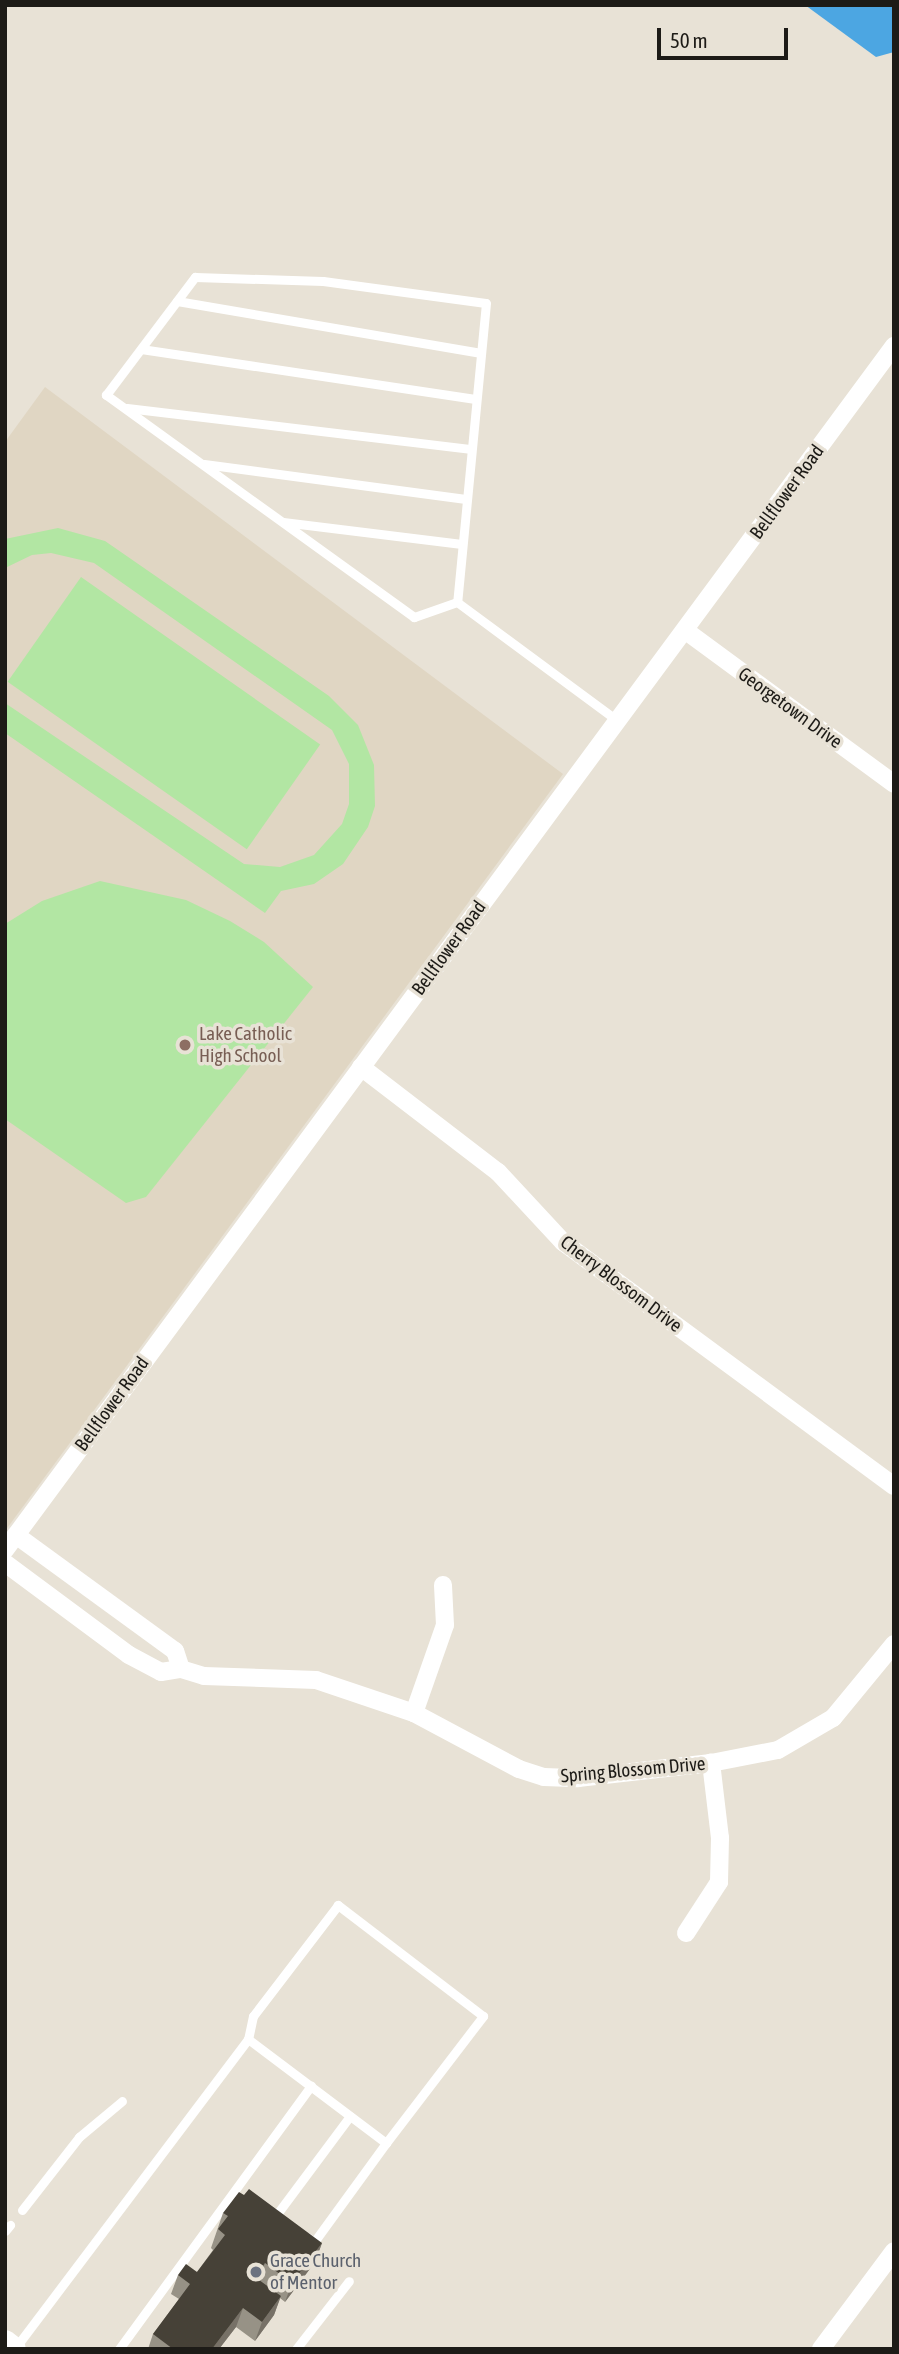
<!DOCTYPE html>
<style>
body{margin:0}
#map{position:relative;width:899px;height:2354px;overflow:hidden;background:#e8e2d6;font-family:"Asap Condensed",sans-serif}
div>[style]{position:absolute}
.built>*{inset:0;background:#e0d6c3}
.green>*{inset:0;background:#b2e6a3;transform-origin:0 0}
.water>*{inset:0;background:#4ca6e2}
.lane>*{height:9px;margin:-4.5px;padding:0 4.5px;transform-origin:4.5px;border-radius:4.5px;background:#fff}
.street>*{height:18px;margin:-9px;padding:0 9px;transform-origin:9px;border-radius:9px;background:#fff}
.secondary>*{height:24px;margin:-12px;padding:0 12px;transform-origin:12px;border-radius:12px;background:#fff}
.wall>*{inset:0;background:#979286}
.shaded-wall>*{inset:0;background:#777167}
.building>*{inset:0;background:#464137}
.dots>*{width:19px;height:19px;translate:-50% -50%;box-sizing:border-box;border:4px solid #e8e2d6;border-radius:50%}
span{translate:-50% -50%;white-space:nowrap;text-align:center;line-height:1.15;-webkit-text-stroke:7px #e8e2d6;paint-order:stroke}
.street-label{font-size:19px;color:#1d1b17}
.education-label{font-size:19px;color:#785e54}
.left{translate:0 -50%;text-align:left}
.worship-label{font-size:19px;color:#5b616d}
.frame{position:absolute;inset:0;border:7px solid #1d1b17;pointer-events:none}
.scale{position:absolute;left:657px;top:28px;width:131px;height:32px;box-sizing:border-box;border:4px solid #1d1b17;border-top:0;padding-left:9px;font-size:21px;line-height:24px;white-space:nowrap;color:#1d1b17;-webkit-text-stroke:5px #e8e2d6;paint-order:stroke}
</style>
<div id="map">
<div class="built">
<i style="clip-path:polygon(45px 387px,563px 774px,5px 1531px,5px 442px)"></i>
</div>
<div class="green">
<i style="clip-path:polygon(58px 528px,105px 541px,329px 696px,358px 725px,374px 765px,375px 806px,368px 827px,343px 864px,314px 884px,281px 891px,265px 913px,5px 733px,5px 703px,244px 864px,280px 867px,314px 855px,342px 824px,349px 804px,349px 764px,332px 730px,94px 563px,51px 553px,32px 555px,5px 568px,5px 539px)"></i>
<i style="left:81px;top:577px;width:292px;height:128px;rotate:35deg"></i>
<i style="clip-path:polygon(100px 881px,186px 900px,230px 921px,264px 942px,313px 987px,146px 1197px,126px 1203px,5px 1119px,5px 924px,42px 901px)"></i>
</div>
<div class="water">
<i style="clip-path:polygon(805px 5px,894px 5px,894px 52px,876px 57px)"></i>
</div>
<div class="lane">
<i style="left:195px;top:277px;width:128px;rotate:1.8deg"></i>
<i style="left:323px;top:281px;width:164px;rotate:7.7deg"></i>
<i style="left:486px;top:303px;width:300px;rotate:95.5deg"></i>
<i style="left:457px;top:602px;width:46px;rotate:160.8deg"></i>
<i style="left:414px;top:617px;width:380px;rotate:-144.2deg"></i>
<i style="left:106px;top:395px;width:148px;rotate:-53deg"></i>
<i style="left:177px;top:301px;width:307px;rotate:9.7deg"></i>
<i style="left:141px;top:349px;width:338px;rotate:8.5deg"></i>
<i style="left:127px;top:408px;width:345px;rotate:6.8deg"></i>
<i style="left:204px;top:464px;width:264px;rotate:7.6deg"></i>
<i style="left:283px;top:522px;width:180px;rotate:7deg"></i>
<i style="left:457px;top:602px;width:200px;rotate:36.5deg"></i>
<i style="left:22px;top:2210px;width:93px;rotate:-52deg"></i>
<i style="left:79px;top:2137px;width:56px;rotate:-39.9deg"></i>
<i style="left:277px;top:2214px;width:122px;rotate:-53.3deg"></i>
<i style="left:5px;top:2231px;width:8px;rotate:-50deg"></i>
<i style="left:307px;top:2237px;width:9px;rotate:36deg"></i>
<i style="left:314px;top:2242px;width:122px;rotate:-54deg"></i>
<i style="left:16px;top:2347px;width:386px;rotate:-53deg"></i>
<i style="left:248px;top:2039px;width:173px;rotate:37deg"></i>
<i style="left:386px;top:2143px;width:160px;rotate:-52.6deg"></i>
<i style="left:483px;top:2016px;width:183px;rotate:-142.6deg"></i>
<i style="left:338px;top:1905px;width:140px;rotate:127.4deg"></i>
<i style="left:253px;top:2016px;width:24px;rotate:102deg"></i>
<i style="left:119px;top:2349px;width:326px;rotate:-53.9deg"></i>
<i style="left:296px;top:2349px;width:86px;rotate:-52.1deg"></i>
</div>
<div class="street">
<i style="left:686px;top:631px;width:258px;rotate:36.3deg"></i>
<i style="left:361px;top:1067px;width:173px;rotate:37.5deg"></i>
<i style="left:498px;top:1172px;width:96px;rotate:47.1deg"></i>
<i style="left:563px;top:1242px;width:411px;rotate:36.4deg"></i>
<i style="left:5px;top:1550px;width:1497px;rotate:-53.56deg"></i>
<i style="left:5px;top:1563px;width:154px;rotate:36.6deg"></i>
<i style="left:129px;top:1655px;width:36px;rotate:28deg"></i>
<i style="left:161px;top:1672px;width:20px;rotate:-9deg"></i>
<i style="left:181px;top:1669px;width:19px;rotate:-108deg"></i>
<i style="left:175px;top:1651px;width:197px;rotate:-143.9deg"></i>
<i style="left:181px;top:1669px;width:24px;rotate:17deg"></i>
<i style="left:204px;top:1676px;width:112px;rotate:2deg"></i>
<i style="left:316px;top:1680px;width:103px;rotate:18.6deg"></i>
<i style="left:414px;top:1713px;width:119px;rotate:28.1deg"></i>
<i style="left:519px;top:1769px;width:26px;rotate:18deg"></i>
<i style="left:544px;top:1777px;width:34px;rotate:2deg"></i>
<i style="left:578px;top:1778px;width:134px;rotate:-6.4deg"></i>
<i style="left:711px;top:1763px;width:68px;rotate:-11deg"></i>
<i style="left:778px;top:1750px;width:64px;rotate:-30.2deg"></i>
<i style="left:833px;top:1718px;width:96px;rotate:-50.5deg"></i>
<i style="left:414px;top:1713px;width:93px;rotate:-70.6deg"></i>
<i style="left:445px;top:1625px;width:40px;rotate:-92.9deg"></i>
<i style="left:686px;top:1933px;width:61px;rotate:-57.1deg"></i>
<i style="left:719px;top:1882px;width:44px;rotate:-88.7deg"></i>
<i style="left:720px;top:1838px;width:76px;rotate:-96.8deg"></i>
<i style="left:821px;top:2349px;width:122px;rotate:-53.3deg"></i>
</div>
<div class="secondary">
<i style="left:5px;top:2342px;width:11px;rotate:38deg"></i>
</div>
<div class="wall">
<i style="clip-path:polygon(223px 2213px,322px 2243px,315px 2262px,285px 2302px,280px 2298px,274px 2315px,255px 2341px,236px 2327px,219px 2349px,148px 2349px,153px 2334px,179px 2299px,171px 2294px,178px 2275px,197px 2272px,213px 2250px,211px 2248px)"></i>
</div>
<div class="shaded-wall">
<i style="clip-path:polygon(322px 2243px,315px 2262px,285px 2302px,292px 2283px)"></i>
<i style="clip-path:polygon(265px 2263px,258px 2282px,255px 2277px)"></i>
<i style="clip-path:polygon(281px 2296px,274px 2315px,255px 2341px,262px 2322px)"></i>
<i style="clip-path:polygon(243px 2308px,236px 2327px,219px 2349px,212px 2349px)"></i>
</div>
<div class="building">
<i style="clip-path:polygon(249px 2189px,322px 2243px,292px 2283px,265px 2263px,255px 2277px,281px 2296px,262px 2322px,243px 2308px,212px 2349px,173px 2349px,153px 2334px,190px 2284px,178px 2275px,186px 2264px,197px 2272px,225px 2235px,218px 2229px,228px 2216px,223px 2213px,239px 2192px,244px 2195px)"></i>
</div>
<div class="dots">
<i style="left:185px;top:1045px;background:#8d6e63"></i>
<i style="left:256px;top:2272px;background:#6b7280"></i>
</div>
<div class="street-label">
<span style="left:787px;top:492px;rotate:-54deg">Bellflower Road</span>
<span style="left:790px;top:708px;rotate:36deg">Georgetown Drive</span>
<span style="left:449px;top:948px;rotate:-54deg">Bellflower Road</span>
<span style="left:621px;top:1284px;rotate:37deg">Cherry Blossom Drive</span>
<span style="left:112px;top:1404px;rotate:-54deg">Bellflower Road</span>
<span style="left:633px;top:1770px;rotate:-5deg">Spring Blossom Drive</span>
</div>
<div class="education-label">
<span class="left" style="left:199px;top:1045px">Lake Catholic<br>High School</span>
</div>
<div class="worship-label">
<span class="left" style="left:270px;top:2272px">Grace Church<br>of Mentor</span>
</div>
<div class="frame"></div>
<div class="scale">50 m</div>
</div>
